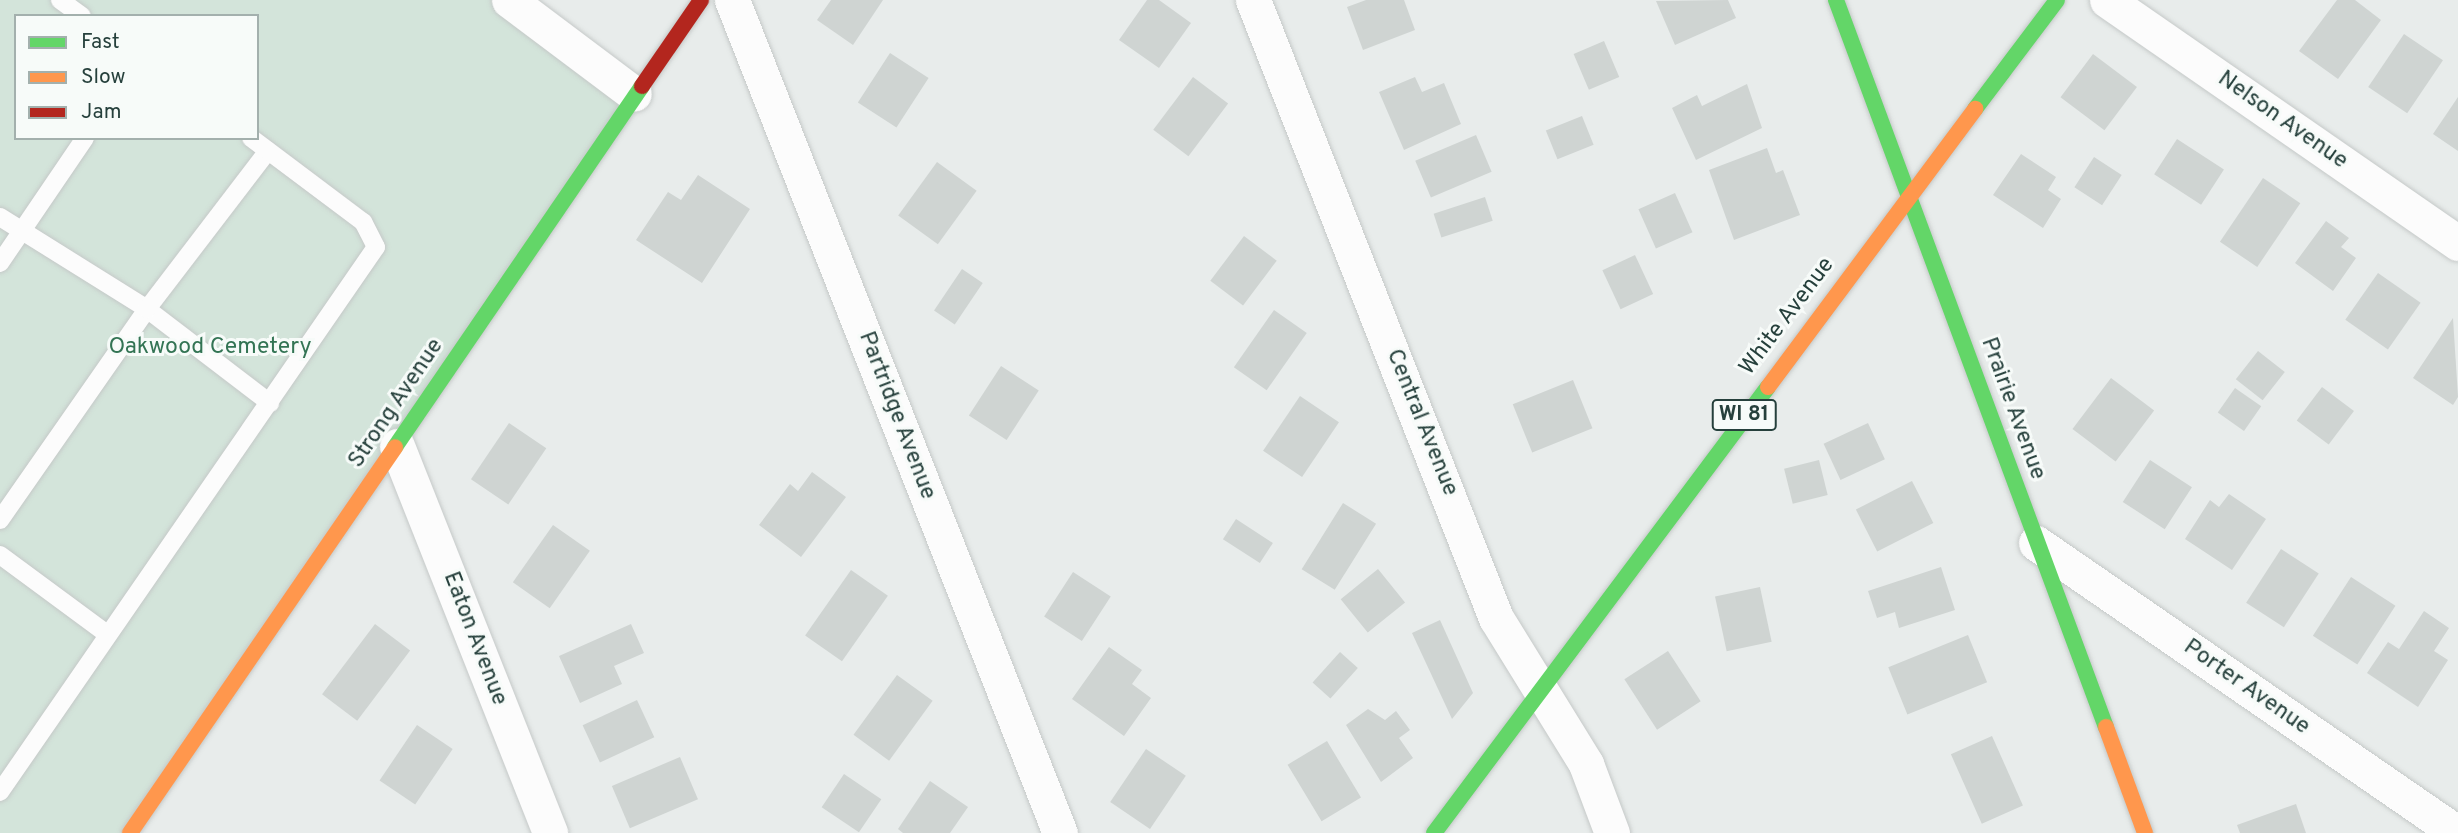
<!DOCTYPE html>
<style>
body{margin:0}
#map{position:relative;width:2458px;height:833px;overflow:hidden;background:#e8eceb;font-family:Overpass,sans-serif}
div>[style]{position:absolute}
.green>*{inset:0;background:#d3e4da}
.building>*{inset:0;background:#cfd4d2;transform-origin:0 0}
.roads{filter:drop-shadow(0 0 2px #c5c9c8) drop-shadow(0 0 2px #c5c9c8)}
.lane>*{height:18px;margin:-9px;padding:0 9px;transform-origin:9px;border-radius:9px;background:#fcfcfc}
.street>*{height:35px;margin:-17.5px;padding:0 17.5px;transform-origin:17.5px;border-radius:17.5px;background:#fcfcfc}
.fast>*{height:16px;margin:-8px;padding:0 8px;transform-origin:8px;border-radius:8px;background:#63d668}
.slow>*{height:16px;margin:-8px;padding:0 8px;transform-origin:8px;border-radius:8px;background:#ff974d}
.jam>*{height:16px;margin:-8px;padding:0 8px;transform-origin:8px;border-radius:8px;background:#b3261e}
span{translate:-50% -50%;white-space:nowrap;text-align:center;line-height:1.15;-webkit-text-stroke:6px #f7fbf9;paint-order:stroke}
.shield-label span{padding:2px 5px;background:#f7fbf9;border:2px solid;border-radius:5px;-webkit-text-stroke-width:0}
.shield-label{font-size:21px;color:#26403c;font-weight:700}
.street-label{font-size:23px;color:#26403c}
.park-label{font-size:23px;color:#337454}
.legend{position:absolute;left:14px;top:14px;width:245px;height:126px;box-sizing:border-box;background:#f7fbf9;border:2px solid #a3b0ad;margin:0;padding:9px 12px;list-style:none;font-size:21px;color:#26403c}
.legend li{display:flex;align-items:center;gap:14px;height:35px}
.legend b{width:35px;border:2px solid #a3b0ad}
</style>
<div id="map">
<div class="green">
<i style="clip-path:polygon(evenodd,0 0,501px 0,634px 94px,130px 833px,0 833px,0 0,16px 16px,257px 16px,257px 138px,16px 138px,16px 16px)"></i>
</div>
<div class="building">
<i style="clip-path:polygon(831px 0,883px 0,853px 45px,817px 20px)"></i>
<i style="clip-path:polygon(1147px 0,1159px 0,1191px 23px,1159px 68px,1119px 40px)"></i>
<i style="clip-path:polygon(1366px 0,1404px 0,1415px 30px,1363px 50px,1347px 7px)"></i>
<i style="clip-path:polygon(1728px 0,1736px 18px,1675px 45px,1656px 1px)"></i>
<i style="clip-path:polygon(2337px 0,2355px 0,2381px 20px,2338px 79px,2299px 51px)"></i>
<i style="left:2404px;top:34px;width:47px;height:64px;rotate:34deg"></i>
<i style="left:1604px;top:41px;width:39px;height:33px;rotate:67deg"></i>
<i style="left:890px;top:53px;width:46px;height:59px;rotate:33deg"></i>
<i style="left:2093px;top:54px;width:55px;height:54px;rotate:37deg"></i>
<i style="left:1193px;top:77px;width:44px;height:66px;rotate:37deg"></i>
<i style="clip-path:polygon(1415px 77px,1422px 92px,1444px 83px,1461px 124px,1404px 150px,1379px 92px)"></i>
<i style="clip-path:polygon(1747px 84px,1762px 128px,1696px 160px,1672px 108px,1697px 95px,1702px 106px)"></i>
<i style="clip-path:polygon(2458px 97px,2458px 151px,2433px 134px)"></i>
<i style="left:1582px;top:116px;width:31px;height:39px;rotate:68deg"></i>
<i style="left:1476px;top:135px;width:40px;height:66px;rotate:67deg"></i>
<i style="left:2177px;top:139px;width:56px;height:42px;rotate:33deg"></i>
<i style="clip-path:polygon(1767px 148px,1776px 173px,1783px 170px,1800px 215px,1734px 240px,1709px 170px)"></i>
<i style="clip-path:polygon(2021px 154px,2056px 177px,2048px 190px,2061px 199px,2043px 228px,1993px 195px)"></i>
<i style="left:2094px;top:157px;width:33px;height:36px;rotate:33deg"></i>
<i style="left:937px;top:162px;width:49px;height:66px;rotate:36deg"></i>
<i style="clip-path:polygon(698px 175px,750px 209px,702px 283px,636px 240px,668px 192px,681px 200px)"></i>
<i style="left:2263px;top:178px;width:45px;height:77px;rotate:34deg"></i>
<i style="left:1675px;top:193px;width:43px;height:40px;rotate:66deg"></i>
<i style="left:1485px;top:197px;width:25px;height:54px;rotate:72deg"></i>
<i style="clip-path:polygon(2326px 221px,2349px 238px,2341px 247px,2356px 258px,2333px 291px,2295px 263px)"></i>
<i style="left:1244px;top:236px;width:41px;height:56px;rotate:37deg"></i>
<i style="left:1635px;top:255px;width:43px;height:36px;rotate:65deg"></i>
<i style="left:962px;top:269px;width:25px;height:50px;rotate:34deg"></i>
<i style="left:2378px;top:273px;width:52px;height:57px;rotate:35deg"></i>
<i style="left:1274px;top:310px;width:40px;height:70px;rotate:35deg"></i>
<i style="clip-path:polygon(2453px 318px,2458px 397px,2453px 405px,2413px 378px)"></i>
<i style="left:2258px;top:351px;width:34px;height:36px;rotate:38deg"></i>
<i style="left:1001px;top:366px;width:45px;height:59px;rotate:33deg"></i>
<i style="left:2111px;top:378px;width:54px;height:64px;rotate:37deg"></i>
<i style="left:1573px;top:380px;width:52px;height:65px;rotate:68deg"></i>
<i style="left:2322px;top:387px;width:40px;height:42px;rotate:37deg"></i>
<i style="left:2235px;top:388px;width:32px;height:30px;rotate:35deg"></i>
<i style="left:1300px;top:396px;width:47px;height:66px;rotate:34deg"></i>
<i style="left:509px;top:423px;width:45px;height:68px;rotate:34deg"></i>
<i style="left:1868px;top:423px;width:40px;height:49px;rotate:65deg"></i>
<i style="left:1819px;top:460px;width:36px;height:36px;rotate:76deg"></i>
<i style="left:2150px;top:460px;width:50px;height:50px;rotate:33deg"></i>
<i style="clip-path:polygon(812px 472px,846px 497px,801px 557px,759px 525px,790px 484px,798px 491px)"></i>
<i style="left:1912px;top:481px;width:47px;height:63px;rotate:63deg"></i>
<i style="clip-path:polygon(2229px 494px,2266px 519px,2232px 570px,2185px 539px,2210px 500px,2219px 507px)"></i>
<i style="left:1343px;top:503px;width:39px;height:78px;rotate:32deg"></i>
<i style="left:1236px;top:519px;width:44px;height:24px;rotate:33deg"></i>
<i style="left:553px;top:525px;width:45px;height:70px;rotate:35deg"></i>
<i style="left:2281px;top:549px;width:45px;height:64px;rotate:33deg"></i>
<i style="clip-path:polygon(1941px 567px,1955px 610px,1899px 628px,1895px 612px,1877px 618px,1868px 591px)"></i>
<i style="left:1378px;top:569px;width:43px;height:48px;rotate:51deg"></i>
<i style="left:851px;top:570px;width:45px;height:80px;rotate:35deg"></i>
<i style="left:1073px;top:572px;width:45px;height:53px;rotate:33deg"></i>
<i style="left:2351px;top:577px;width:53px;height:70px;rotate:33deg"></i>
<i style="left:1760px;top:587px;width:56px;height:46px;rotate:78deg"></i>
<i style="clip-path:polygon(2424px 611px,2449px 628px,2434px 651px,2448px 660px,2418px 707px,2367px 673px,2388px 642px,2399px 649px)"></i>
<i style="clip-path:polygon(1440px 620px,1473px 693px,1452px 719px,1412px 633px)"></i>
<i style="left:375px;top:624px;width:44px;height:88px;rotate:37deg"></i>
<i style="clip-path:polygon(631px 624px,644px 653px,614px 666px,622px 684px,580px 703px,559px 656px)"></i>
<i style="left:1968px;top:635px;width:51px;height:86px;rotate:68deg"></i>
<i style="clip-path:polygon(1109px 647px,1142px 670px,1132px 684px,1151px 698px,1124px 736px,1072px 699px)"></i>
<i style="left:1668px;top:651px;width:60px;height:52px;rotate:57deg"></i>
<i style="left:1340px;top:652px;width:24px;height:41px;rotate:42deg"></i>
<i style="left:897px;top:675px;width:44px;height:74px;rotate:36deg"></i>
<i style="left:637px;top:700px;width:41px;height:60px;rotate:65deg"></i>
<i style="clip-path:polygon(1368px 709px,1385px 720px,1396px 711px,1410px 730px,1399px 738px,1413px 758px,1381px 782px,1346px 725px)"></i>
<i style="left:417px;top:725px;width:43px;height:67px;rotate:34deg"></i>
<i style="left:1992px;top:736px;width:76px;height:45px;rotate:66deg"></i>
<i style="left:1327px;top:741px;width:66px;height:46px;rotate:59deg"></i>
<i style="left:1146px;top:749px;width:48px;height:64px;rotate:34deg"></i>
<i style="left:680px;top:757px;width:46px;height:74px;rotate:67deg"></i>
<i style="left:844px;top:774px;width:45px;height:40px;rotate:34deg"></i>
<i style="clip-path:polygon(930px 781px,968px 807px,950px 833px,903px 833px,898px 829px)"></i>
<i style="clip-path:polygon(2296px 804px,2306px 833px,2240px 833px,2237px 825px)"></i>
</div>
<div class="roads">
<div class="lane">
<i style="left:60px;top:0;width:27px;rotate:36deg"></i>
<i style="left:0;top:217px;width:173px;rotate:32deg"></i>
<i style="left:147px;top:309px;width:155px;rotate:37.4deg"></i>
<i style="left:0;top:263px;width:151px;rotate:-55.8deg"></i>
<i style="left:0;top:520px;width:257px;rotate:-55.1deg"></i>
<i style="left:147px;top:309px;width:199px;rotate:-52.6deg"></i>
<i style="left:0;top:555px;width:133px;rotate:36.4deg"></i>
<i style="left:0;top:792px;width:662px;rotate:-55.4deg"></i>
<i style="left:376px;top:247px;width:28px;rotate:-117deg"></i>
<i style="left:363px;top:222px;width:140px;rotate:-143.1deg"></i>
</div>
<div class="street">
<i style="left:509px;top:0;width:156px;rotate:36.9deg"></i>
<i style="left:732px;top:0;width:895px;rotate:68.51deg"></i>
<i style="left:1253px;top:0;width:664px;rotate:68.54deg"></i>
<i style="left:1496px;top:618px;width:172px;rotate:58.3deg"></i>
<i style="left:1586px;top:764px;width:74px;rotate:69.4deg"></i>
<i style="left:2107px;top:0;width:427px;rotate:34.7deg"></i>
<i style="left:397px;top:446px;width:416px;rotate:68.4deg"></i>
<i style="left:2036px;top:543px;width:511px;rotate:34.56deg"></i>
</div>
<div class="fast">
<i style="left:1836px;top:0;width:776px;rotate:69.63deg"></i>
<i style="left:1975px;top:109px;width:136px;rotate:-53deg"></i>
<i style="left:395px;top:447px;width:437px;rotate:-55.6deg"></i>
<i style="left:1434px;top:833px;width:557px;rotate:-53.17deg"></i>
</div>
<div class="slow">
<i style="left:1768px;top:387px;width:347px;rotate:-53.3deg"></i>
<i style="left:2106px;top:727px;width:113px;rotate:69.8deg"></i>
<i style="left:130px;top:833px;width:468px;rotate:-55.5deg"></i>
</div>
<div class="jam">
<i style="left:642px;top:86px;width:104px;rotate:-55.5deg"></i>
</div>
</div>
<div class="shield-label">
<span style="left:1744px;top:415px">WI 81</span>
</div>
<div class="street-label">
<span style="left:2282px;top:121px;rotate:35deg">Nelson Avenue</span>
<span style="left:1788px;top:317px;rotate:-53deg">White Avenue</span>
<span style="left:397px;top:404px;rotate:-56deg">Strong Avenue</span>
<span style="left:2012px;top:409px;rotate:70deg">Prairie Avenue</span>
<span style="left:896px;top:416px;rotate:69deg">Partridge Avenue</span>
<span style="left:1421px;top:423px;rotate:68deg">Central Avenue</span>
<span style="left:474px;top:639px;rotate:69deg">Eaton Avenue</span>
<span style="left:2246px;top:688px;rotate:35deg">Porter Avenue</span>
</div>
<div class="park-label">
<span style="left:210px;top:348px">Oakwood Cemetery</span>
</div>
<ul class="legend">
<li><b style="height:9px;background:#63d668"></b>Fast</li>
<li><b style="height:9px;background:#ff974d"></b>Slow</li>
<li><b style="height:9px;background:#b3261e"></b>Jam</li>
</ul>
</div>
